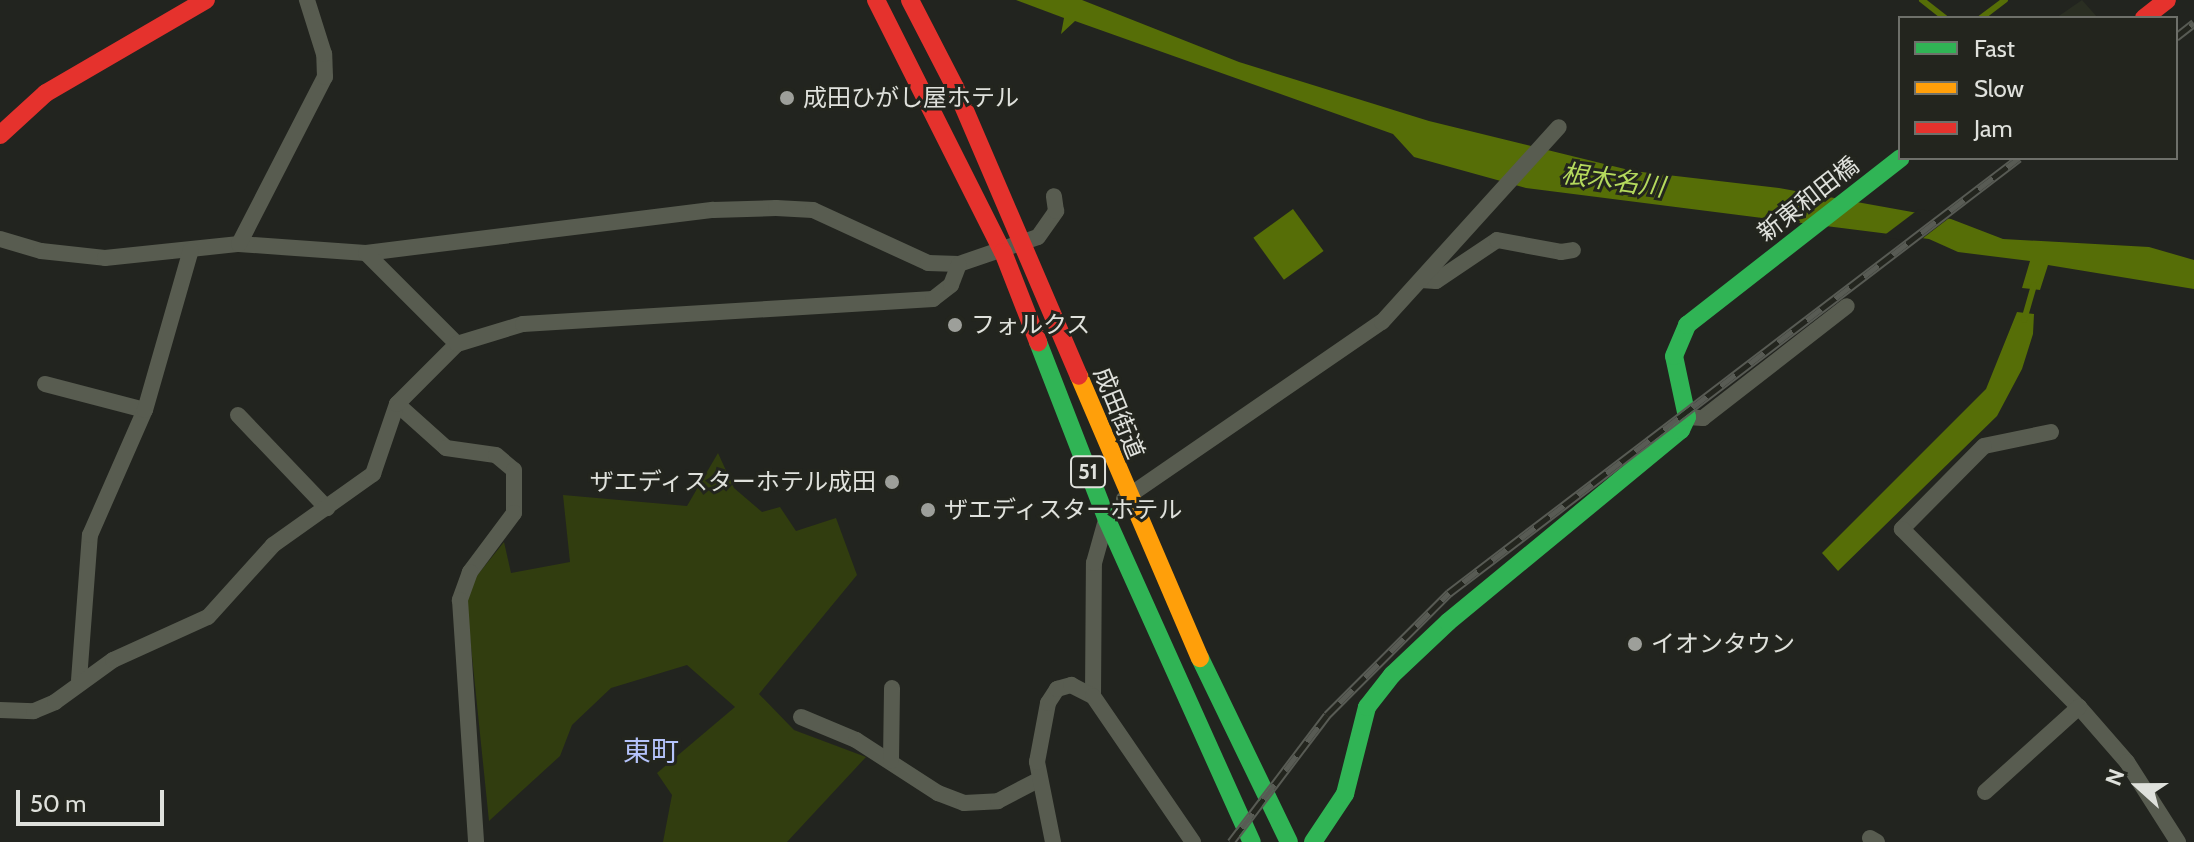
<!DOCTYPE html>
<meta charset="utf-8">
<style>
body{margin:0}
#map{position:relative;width:2194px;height:842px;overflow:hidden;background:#22241f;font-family:Cabin,"Noto Sans JP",sans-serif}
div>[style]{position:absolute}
.built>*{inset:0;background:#2a2e22}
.green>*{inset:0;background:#313d0f}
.water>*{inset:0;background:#566e07;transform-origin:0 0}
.pier>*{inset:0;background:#22241f}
.stream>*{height:6px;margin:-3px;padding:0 3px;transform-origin:3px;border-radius:3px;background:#566e07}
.street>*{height:16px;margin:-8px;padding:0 8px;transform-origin:8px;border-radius:8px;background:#585c50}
.fast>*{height:18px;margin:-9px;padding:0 9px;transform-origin:9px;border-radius:9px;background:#30b455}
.slow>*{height:18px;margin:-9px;padding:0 9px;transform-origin:9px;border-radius:9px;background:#ff9f0a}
.jam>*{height:18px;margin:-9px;padding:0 9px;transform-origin:9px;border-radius:9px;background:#e5322d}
.rail>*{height:9px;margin-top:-4.5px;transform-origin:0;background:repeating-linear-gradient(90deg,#23251e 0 18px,#585b54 0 36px);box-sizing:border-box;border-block:2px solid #585b54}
.dots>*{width:22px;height:22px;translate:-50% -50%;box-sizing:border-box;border:4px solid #23251e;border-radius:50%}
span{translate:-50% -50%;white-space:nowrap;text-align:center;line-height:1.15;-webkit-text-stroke:6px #23251e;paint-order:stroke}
.shield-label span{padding:2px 6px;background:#23251e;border:2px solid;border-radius:6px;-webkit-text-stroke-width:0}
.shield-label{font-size:22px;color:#dfe1dc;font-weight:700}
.poi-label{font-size:24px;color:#dfe1dc}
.left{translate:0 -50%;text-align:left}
.right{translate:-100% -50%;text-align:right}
.street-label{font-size:24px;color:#dfe1dc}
.water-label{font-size:26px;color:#b5da5d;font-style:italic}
.quarter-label{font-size:28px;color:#b5c3fb}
.legend{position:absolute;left:1898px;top:16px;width:280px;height:144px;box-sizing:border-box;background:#23251e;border:2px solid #6e706a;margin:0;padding:10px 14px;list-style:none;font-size:24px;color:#dfe1dc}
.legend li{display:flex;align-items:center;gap:16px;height:40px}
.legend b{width:40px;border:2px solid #6e706a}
.north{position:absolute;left:2098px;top:746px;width:80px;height:80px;-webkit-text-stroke:6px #23251e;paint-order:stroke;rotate:291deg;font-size:22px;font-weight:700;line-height:32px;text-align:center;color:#dfe1dc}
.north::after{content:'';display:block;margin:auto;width:28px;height:36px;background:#dfe1dc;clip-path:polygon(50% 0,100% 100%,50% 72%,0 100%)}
.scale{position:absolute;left:16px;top:790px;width:148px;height:36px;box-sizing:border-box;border:4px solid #dfe1dc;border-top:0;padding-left:10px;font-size:24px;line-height:28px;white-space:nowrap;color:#dfe1dc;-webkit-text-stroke:6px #23251e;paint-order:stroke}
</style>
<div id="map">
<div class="built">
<i style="clip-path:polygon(2082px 0,2098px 18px,2056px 18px)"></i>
</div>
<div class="green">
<i style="clip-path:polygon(718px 453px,734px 488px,762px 512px,780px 507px,796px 531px,836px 518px,857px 575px,759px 694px,794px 730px,866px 757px,787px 842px,663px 842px,672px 795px,657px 773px,735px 707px,687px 665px,611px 688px,572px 725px,560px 756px,489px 821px,466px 598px,475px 578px,504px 542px,511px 573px,570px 562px,563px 495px,687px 506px)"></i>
</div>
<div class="water">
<i style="clip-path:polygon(1016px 0,1082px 0,1239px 62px,1429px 121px,1633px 171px,1779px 188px,1951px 219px,2003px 239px,2149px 247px,2194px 260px,2194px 289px,2048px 265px,2040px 290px,2022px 288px,2030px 261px,1958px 252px,1929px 239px,1526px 188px,1414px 157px,1393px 134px,1075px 21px,1061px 34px,1064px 18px)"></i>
<i style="left:1293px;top:209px;width:52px;height:49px;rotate:54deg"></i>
<i style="clip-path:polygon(2017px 312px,2034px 314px,2033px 334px,2022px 369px,1997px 416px,1838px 571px,1822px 553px,1986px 389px)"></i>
</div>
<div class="pier">
<i style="clip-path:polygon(1919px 209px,1953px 215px,1918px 242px,1882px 237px)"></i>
</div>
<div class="stream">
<i style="left:1922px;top:0;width:29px;rotate:38deg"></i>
<i style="left:1981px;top:18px;width:30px;rotate:-37deg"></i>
<i style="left:2024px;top:320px;width:36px;rotate:-74deg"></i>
</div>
<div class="street">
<i style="left:0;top:239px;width:43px;rotate:16.3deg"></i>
<i style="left:41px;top:251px;width:64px;rotate:6.2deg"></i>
<i style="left:105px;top:258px;width:135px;rotate:-6deg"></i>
<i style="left:239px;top:244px;width:127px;rotate:4.1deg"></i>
<i style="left:366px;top:253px;width:350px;rotate:-7.1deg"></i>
<i style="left:713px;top:210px;width:63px;rotate:-1.8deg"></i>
<i style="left:776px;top:208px;width:37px;rotate:3deg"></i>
<i style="left:813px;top:210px;width:127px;rotate:24.7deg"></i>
<i style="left:928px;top:263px;width:31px;rotate:2deg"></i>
<i style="left:959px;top:264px;width:83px;rotate:-18.9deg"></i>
<i style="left:1038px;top:237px;width:32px;rotate:-55deg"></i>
<i style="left:1056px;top:211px;width:15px;rotate:-98deg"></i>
<i style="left:239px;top:244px;width:188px;rotate:-62.8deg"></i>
<i style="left:325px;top:77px;width:23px;rotate:-92deg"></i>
<i style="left:324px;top:54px;width:57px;rotate:-107.5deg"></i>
<i style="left:366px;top:253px;width:129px;rotate:45deg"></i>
<i style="left:1421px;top:280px;width:15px;rotate:4deg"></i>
<i style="left:1436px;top:281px;width:73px;rotate:-33.9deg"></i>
<i style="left:1497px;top:240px;width:65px;rotate:10.6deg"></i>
<i style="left:1561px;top:252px;width:12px;rotate:-9deg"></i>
<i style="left:45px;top:384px;width:103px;rotate:14.6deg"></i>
<i style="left:397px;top:404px;width:66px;rotate:41.9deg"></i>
<i style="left:446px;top:448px;width:50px;rotate:8deg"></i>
<i style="left:496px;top:455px;width:23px;rotate:40deg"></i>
<i style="left:514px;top:470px;width:43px;rotate:90deg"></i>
<i style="left:514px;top:513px;width:74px;rotate:126.7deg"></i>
<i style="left:470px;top:572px;width:30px;rotate:110deg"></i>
<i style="left:460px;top:600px;width:243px;rotate:86.2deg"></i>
<i style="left:238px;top:415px;width:129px;rotate:46.3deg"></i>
<i style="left:1687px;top:417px;width:16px;rotate:4deg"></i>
<i style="left:1703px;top:418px;width:182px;rotate:-37.9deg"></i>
<i style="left:2051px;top:432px;width:68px;rotate:168.2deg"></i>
<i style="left:1984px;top:446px;width:117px;rotate:134.7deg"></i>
<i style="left:1902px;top:529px;width:251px;rotate:45.2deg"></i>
<i style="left:2079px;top:707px;width:73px;rotate:48.9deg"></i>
<i style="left:2127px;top:762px;width:95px;rotate:57.5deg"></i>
<i style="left:1124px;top:499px;width:313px;rotate:-34.5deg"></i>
<i style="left:1382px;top:322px;width:263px;rotate:-47.8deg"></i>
<i style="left:79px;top:680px;width:145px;rotate:-85.7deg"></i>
<i style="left:90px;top:535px;width:137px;rotate:-66.3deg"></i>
<i style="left:145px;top:410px;width:166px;rotate:-74deg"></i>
<i style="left:1093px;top:696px;width:133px;rotate:-89.6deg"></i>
<i style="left:1094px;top:563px;width:45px;rotate:-74.4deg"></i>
<i style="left:0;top:710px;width:34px;rotate:2deg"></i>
<i style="left:34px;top:711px;width:23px;rotate:-23deg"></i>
<i style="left:55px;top:702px;width:72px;rotate:-35.9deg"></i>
<i style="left:113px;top:660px;width:104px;rotate:-24.4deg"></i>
<i style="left:208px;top:617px;width:97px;rotate:-47.9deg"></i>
<i style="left:273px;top:545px;width:123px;rotate:-35.4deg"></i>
<i style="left:373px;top:474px;width:74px;rotate:-71.1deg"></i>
<i style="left:397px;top:404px;width:85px;rotate:-45deg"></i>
<i style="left:457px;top:344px;width:69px;rotate:-16.9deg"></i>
<i style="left:523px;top:324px;width:411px;rotate:-3.5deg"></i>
<i style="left:933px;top:299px;width:23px;rotate:-38deg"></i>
<i style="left:951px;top:285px;width:22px;rotate:-69deg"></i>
<i style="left:801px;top:717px;width:60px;rotate:22.7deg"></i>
<i style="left:856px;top:740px;width:98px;rotate:32.9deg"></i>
<i style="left:938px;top:793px;width:28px;rotate:21deg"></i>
<i style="left:964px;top:803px;width:34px;rotate:-3deg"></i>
<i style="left:998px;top:801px;width:47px;rotate:-27.6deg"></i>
<i style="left:891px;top:761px;width:73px;rotate:-89.2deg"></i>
<i style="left:1985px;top:792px;width:127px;rotate:-42.1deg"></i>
<i style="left:1870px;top:838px;width:8px;rotate:30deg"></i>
<i style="left:1053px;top:842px;width:82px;rotate:-101.3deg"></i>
<i style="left:1037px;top:762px;width:60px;rotate:-79.4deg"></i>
<i style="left:1048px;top:703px;width:17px;rotate:-57deg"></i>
<i style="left:1057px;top:689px;width:15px;rotate:-16deg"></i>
<i style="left:1071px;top:685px;width:25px;rotate:27deg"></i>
<i style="left:1093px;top:696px;width:177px;rotate:55.6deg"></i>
</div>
<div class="fast">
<i style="left:1038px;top:342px;width:191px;rotate:68.8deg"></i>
<i style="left:1107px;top:520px;width:353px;rotate:65.8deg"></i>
<i style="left:1200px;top:658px;width:204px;rotate:64.2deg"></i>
<i style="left:1313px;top:842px;width:58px;rotate:-56.3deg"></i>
<i style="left:1345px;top:794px;width:90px;rotate:-75.8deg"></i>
<i style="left:1367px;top:707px;width:41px;rotate:-52deg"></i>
<i style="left:1392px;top:675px;width:77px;rotate:-43.4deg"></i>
<i style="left:1448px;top:622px;width:302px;rotate:-39.5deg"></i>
<i style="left:1681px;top:430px;width:14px;rotate:-65deg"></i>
<i style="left:1687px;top:417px;width:62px;rotate:-102deg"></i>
<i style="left:1674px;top:356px;width:34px;rotate:-67deg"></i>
<i style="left:1687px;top:325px;width:271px;rotate:-38deg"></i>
</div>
<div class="slow">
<i style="left:1079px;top:376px;width:307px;rotate:66.8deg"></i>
</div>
<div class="jam">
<i style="left:876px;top:0;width:282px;rotate:63.3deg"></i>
<i style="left:1003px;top:252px;width:97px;rotate:68.7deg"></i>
<i style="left:910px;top:0;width:98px;rotate:62.7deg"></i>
<i style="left:955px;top:87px;width:314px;rotate:66.8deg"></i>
<i style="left:2144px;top:18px;width:29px;rotate:-38deg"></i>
<i style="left:0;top:135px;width:62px;rotate:-42.4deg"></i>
<i style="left:46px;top:93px;width:185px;rotate:-30.2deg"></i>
</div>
<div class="rail">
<i style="left:2176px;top:37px;width:23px;rotate:-38deg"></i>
<i style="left:1231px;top:842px;width:159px;rotate:-52.9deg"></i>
<i style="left:1327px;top:715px;width:173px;rotate:-45deg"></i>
<i style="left:1449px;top:593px;width:717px;rotate:-37.35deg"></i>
</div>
<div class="dots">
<i style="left:787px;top:98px;background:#9d9f9a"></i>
<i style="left:955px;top:325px;background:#9d9f9a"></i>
<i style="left:892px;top:482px;background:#9d9f9a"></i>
<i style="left:928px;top:510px;background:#9d9f9a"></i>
<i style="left:1635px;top:644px;background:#9d9f9a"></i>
</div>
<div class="shield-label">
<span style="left:1088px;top:472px">51</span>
</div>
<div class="poi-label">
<span class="left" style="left:803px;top:98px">成田ひがし屋ホテル</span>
<span class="left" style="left:971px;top:325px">フォルクス</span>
<span class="right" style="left:876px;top:482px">ザエディスターホテル成田</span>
<span class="left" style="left:944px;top:510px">ザエディスターホテル</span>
<span class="left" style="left:1651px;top:644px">イオンタウン</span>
</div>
<div class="street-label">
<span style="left:1808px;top:199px;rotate:-38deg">新東和田橋</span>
<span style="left:1119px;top:413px;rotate:68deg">成田街道</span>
</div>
<div class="water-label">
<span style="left:1613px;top:181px;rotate:8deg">根木名川</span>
</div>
<div class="quarter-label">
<span style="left:651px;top:751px">東町</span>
</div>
<ul class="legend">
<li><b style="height:10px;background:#30b455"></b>Fast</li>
<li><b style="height:10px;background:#ff9f0a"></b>Slow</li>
<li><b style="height:10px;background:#e5322d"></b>Jam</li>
</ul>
<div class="north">N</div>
<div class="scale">50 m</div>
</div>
